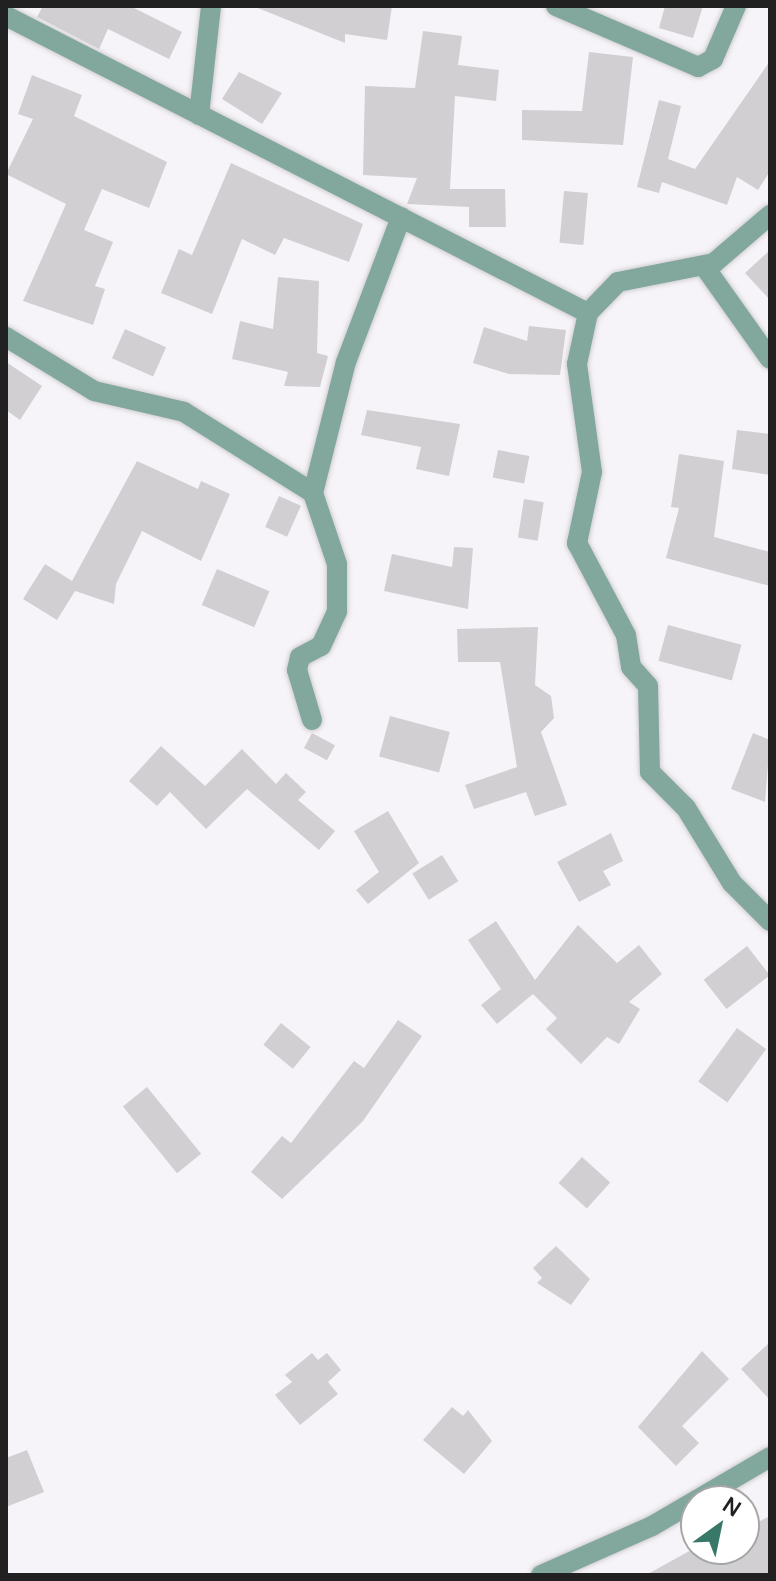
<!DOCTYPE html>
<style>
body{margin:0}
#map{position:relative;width:776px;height:1581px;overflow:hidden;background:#f6f4f8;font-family:Manrope,sans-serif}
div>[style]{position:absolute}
.building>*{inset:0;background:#d1cfd2;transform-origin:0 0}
.roads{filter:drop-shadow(0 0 2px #d0ced1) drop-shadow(0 0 2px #d0ced1)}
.minor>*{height:20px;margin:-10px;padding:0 10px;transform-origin:10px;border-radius:10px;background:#82a79c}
span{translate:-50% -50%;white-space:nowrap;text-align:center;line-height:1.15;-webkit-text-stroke:8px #fff;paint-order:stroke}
.frame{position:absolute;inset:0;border:8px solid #212122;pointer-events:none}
.north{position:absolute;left:680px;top:1485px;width:80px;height:80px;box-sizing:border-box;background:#fff;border:2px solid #a6a6a7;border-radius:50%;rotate:33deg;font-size:22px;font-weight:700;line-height:32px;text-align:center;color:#212122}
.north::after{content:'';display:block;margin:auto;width:28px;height:36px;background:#377868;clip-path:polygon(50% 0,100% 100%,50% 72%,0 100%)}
</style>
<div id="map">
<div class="building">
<i style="clip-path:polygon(43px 6px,130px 6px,182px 32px,169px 59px,108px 29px,99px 49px,37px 17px)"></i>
<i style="clip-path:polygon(253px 6px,392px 6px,387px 40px,345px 34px,345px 43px)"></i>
<i style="clip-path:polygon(665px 6px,703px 6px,693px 38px,659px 28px)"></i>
<i style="clip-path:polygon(423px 31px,462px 36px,458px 65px,499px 70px,496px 101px,455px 96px,450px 189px,505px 189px,506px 227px,469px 227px,469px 207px,407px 204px,417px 178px,363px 175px,365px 86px,415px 88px)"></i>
<i style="clip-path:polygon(589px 52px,633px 57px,623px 145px,522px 140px,522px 110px,582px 111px)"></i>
<i style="clip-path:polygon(770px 61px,770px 171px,758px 190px,737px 177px,727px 205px,662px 182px,659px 193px,637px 187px,659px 100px,681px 106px,668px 159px,695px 169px)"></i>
<i style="clip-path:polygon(239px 72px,282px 93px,262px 124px,222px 99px)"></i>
<i style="clip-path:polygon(32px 75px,82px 95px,74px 116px,167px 162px,149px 208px,102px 189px,84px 230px,113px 242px,95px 286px,105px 289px,93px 325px,23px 301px,66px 204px,6px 174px,33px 119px,18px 114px)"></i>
<i style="clip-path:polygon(231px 163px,363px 224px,349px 262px,284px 238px,275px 255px,242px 239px,212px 314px,161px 293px,179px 249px,192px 255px)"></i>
<i style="left:564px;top:191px;width:24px;height:52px;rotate:5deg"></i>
<i style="clip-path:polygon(770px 250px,770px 300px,745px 273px)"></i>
<i style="clip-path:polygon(278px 277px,319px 281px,317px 353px,328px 356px,320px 387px,284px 386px,288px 372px,232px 359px,240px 321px,273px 329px)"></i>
<i style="clip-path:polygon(529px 326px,566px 330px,560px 375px,509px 374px,473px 363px,484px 327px,527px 341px)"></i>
<i style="left:125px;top:329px;width:45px;height:32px;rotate:24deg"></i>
<i style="clip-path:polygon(6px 362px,42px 386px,20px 420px,6px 410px)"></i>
<i style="clip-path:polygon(367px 410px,460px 424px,449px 476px,416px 469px,421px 447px,361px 435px)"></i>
<i style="clip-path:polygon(737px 430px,770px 434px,770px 475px,732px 469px)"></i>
<i style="left:498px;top:450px;width:32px;height:28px;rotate:11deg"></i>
<i style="clip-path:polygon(679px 454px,724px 461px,714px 537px,770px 552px,770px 586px,666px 558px,679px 508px,671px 507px)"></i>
<i style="clip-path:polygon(137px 461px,198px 489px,201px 481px,230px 494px,201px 561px,142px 531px,116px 584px,114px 604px,75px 591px,57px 620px,23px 599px,45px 564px,72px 581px)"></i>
<i style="left:279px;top:496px;width:24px;height:34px;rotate:24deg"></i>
<i style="left:524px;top:499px;width:20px;height:39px;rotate:9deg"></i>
<i style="clip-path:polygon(454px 547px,473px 548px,468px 609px,384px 591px,392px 554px,452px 567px)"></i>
<i style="left:217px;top:569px;width:57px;height:39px;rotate:23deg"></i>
<i style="left:668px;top:625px;width:76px;height:37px;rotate:15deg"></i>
<i style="clip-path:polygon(538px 627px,535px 685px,551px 696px,554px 718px,541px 732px,567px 805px,535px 816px,526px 792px,474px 809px,465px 785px,517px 767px,500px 662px,458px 662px,457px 629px)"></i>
<i style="left:390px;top:716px;width:62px;height:42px;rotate:15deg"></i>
<i style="left:312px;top:733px;width:26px;height:17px;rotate:28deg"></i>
<i style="clip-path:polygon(753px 733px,770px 740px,765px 802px,731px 789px)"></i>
<i style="clip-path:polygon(161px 746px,205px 786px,242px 749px,276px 784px,286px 773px,306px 792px,298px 800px,335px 831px,319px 850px,247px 789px,206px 829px,170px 792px,157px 806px,129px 781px)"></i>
<i style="clip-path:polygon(388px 811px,419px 863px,368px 904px,356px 890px,379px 872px,354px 831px)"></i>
<i style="clip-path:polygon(611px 833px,623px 861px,603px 871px,611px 885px,579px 902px,557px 862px)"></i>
<i style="left:442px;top:855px;width:31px;height:35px;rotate:58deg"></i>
<i style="clip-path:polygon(496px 921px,535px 980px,578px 925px,617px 963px,639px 945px,662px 974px,629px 1002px,640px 1009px,619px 1044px,607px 1037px,581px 1064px,546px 1029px,557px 1018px,533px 994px,497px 1024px,481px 1005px,501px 989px,468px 940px)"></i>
<i style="left:747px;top:946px;width:37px;height:55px;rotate:52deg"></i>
<i style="clip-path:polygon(398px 1020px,422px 1036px,363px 1121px,282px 1199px,251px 1172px,282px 1136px,291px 1143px,354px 1061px,364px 1068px)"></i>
<i style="left:281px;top:1023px;width:38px;height:28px;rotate:39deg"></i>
<i style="left:737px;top:1028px;width:36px;height:66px;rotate:36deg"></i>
<i style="left:147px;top:1087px;width:86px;height:31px;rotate:51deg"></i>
<i style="left:582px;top:1157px;width:38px;height:35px;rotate:42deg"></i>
<i style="clip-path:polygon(556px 1246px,590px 1279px,571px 1305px,537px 1283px,542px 1278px,533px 1268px)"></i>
<i style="clip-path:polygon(770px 1342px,770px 1400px,741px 1369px)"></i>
<i style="clip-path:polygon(702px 1351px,729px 1379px,682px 1426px,699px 1443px,676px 1466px,638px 1427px)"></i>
<i style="clip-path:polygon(312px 1353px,318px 1360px,327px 1353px,341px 1370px,328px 1382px,338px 1394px,300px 1425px,275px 1395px,292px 1382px,285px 1375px)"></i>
<i style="clip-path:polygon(452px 1407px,463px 1416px,468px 1410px,492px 1441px,464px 1474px,423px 1440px)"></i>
<i style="clip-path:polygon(27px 1450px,44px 1492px,6px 1507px,6px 1458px)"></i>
<i style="clip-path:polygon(770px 1516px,770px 1575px,646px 1575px,693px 1549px,744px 1549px,744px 1529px)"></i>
</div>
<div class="roads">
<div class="minor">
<i style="left:556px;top:6px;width:155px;rotate:23.2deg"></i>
<i style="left:698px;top:67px;width:17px;rotate:-28deg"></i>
<i style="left:713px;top:59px;width:58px;rotate:-66.5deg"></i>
<i style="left:6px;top:16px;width:653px;rotate:27.04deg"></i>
<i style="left:199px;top:115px;width:110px;rotate:-83.7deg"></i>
<i style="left:770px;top:215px;width:74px;rotate:139.4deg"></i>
<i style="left:714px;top:263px;width:98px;rotate:168.8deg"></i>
<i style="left:618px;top:282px;width:43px;rotate:134.1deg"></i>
<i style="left:588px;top:313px;width:52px;rotate:102.2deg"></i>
<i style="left:577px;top:364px;width:109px;rotate:82.1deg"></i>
<i style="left:592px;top:472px;width:73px;rotate:101.9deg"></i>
<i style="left:577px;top:543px;width:104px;rotate:62deg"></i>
<i style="left:626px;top:635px;width:32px;rotate:81deg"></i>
<i style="left:631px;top:667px;width:25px;rotate:48deg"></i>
<i style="left:648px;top:686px;width:86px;rotate:88.7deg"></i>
<i style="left:650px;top:772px;width:51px;rotate:45deg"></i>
<i style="left:686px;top:808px;width:88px;rotate:58.5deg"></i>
<i style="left:732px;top:883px;width:54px;rotate:45deg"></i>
<i style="left:704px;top:266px;width:114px;rotate:54.6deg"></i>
<i style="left:6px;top:337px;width:103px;rotate:31.5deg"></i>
<i style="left:94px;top:391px;width:92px;rotate:13.1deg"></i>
<i style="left:184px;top:412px;width:152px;rotate:32.1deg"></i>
<i style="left:312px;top:720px;width:52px;rotate:-106.7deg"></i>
<i style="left:297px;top:670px;width:13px;rotate:-77deg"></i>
<i style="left:300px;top:657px;width:24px;rotate:-28deg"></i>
<i style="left:321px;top:646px;width:38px;rotate:-65deg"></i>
<i style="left:337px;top:611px;width:47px;rotate:-90deg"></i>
<i style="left:337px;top:564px;width:75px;rotate:-108.7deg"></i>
<i style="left:313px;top:493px;width:135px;rotate:-75.9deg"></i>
<i style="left:346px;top:362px;width:155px;rotate:-69.2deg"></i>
<i style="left:541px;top:1575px;width:121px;rotate:-23.8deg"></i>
<i style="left:652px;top:1526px;width:137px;rotate:-30.3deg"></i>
</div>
</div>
<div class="frame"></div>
<div class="north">N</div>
</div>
